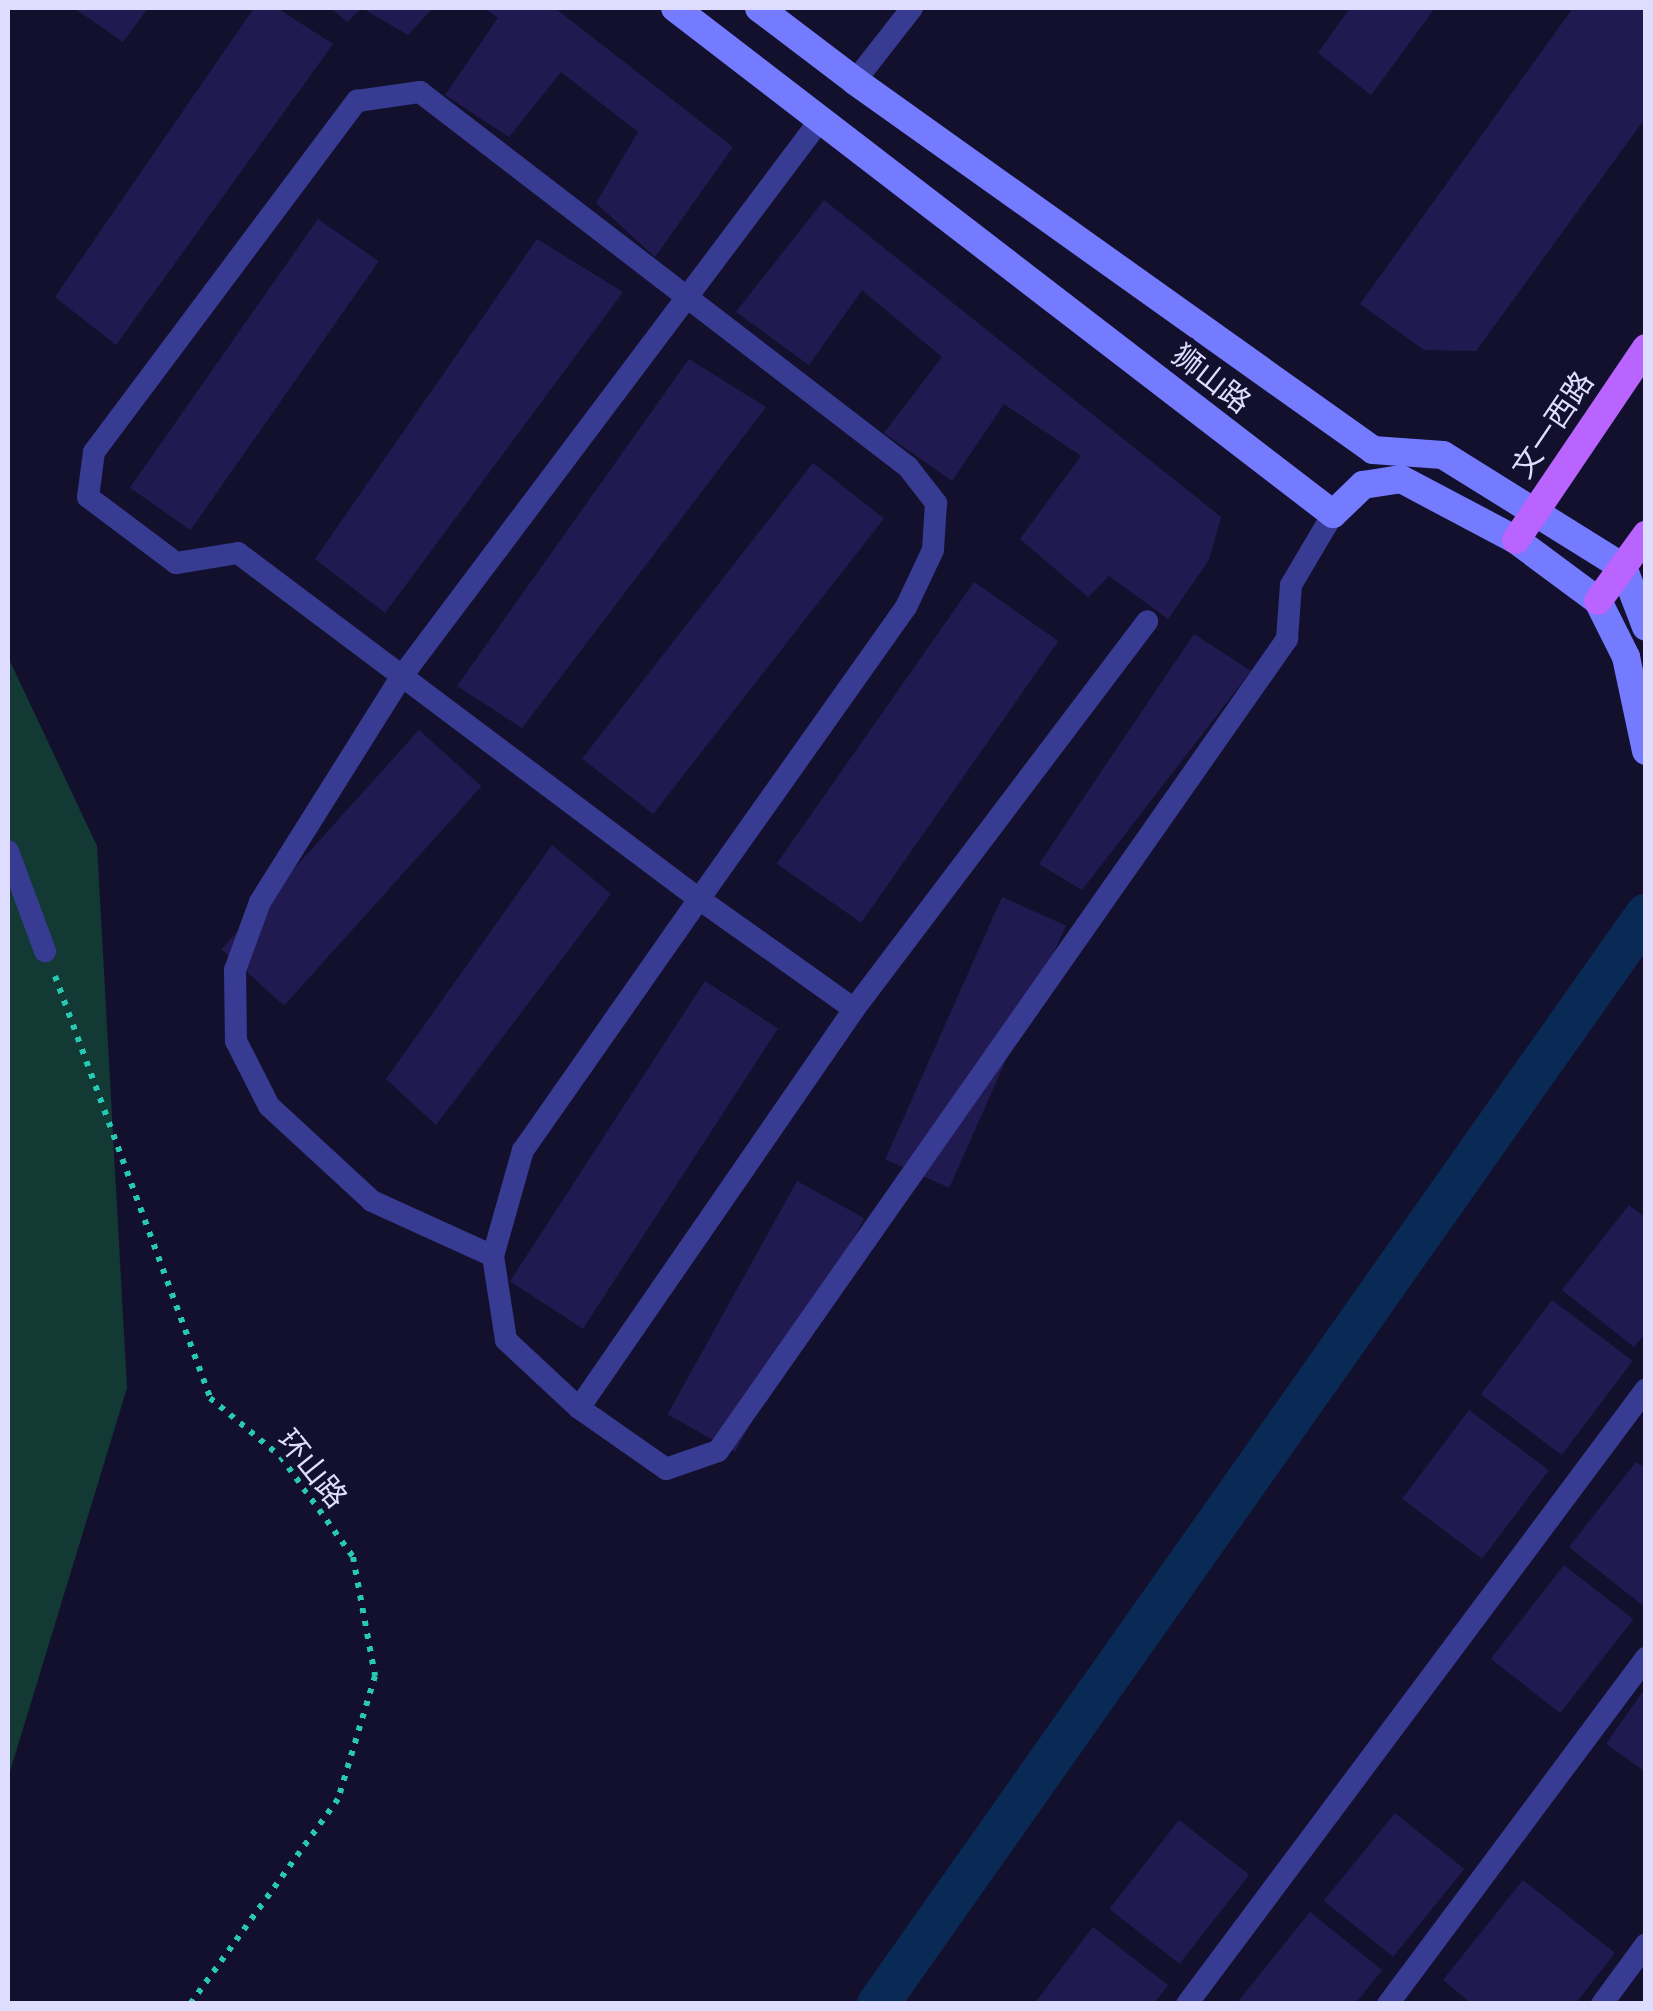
<!DOCTYPE html>
<meta charset="utf-8">
<style>
body{margin:0}
#map{position:relative;width:1653px;height:2011px;overflow:hidden;background:#13102e;font-family:Arial,"Noto Sans SC",sans-serif}
div>[style]{position:absolute}
.green>*{inset:0;background:#123934}
.canal>*{height:42px;margin:-21px;padding:0 21px;transform-origin:21px;border-radius:21px;background:#092a54}
.building>*{inset:0;background:#211a51;transform-origin:0 0}
.path>*{height:6px;margin-top:-3px;transform-origin:0;background:repeating-linear-gradient(90deg,#27c9b2 0 5px,transparent 0 13px)}
.service>*{height:22px;margin:-11px;padding:0 11px;transform-origin:11px;border-radius:11px;background:#373b91}
.secondary>*{height:28px;margin:-14px;padding:0 14px;transform-origin:14px;border-radius:14px;background:#747bff}
.primary>*{height:28px;margin:-14px;padding:0 14px;transform-origin:14px;border-radius:14px;background:#b964ff}
span{translate:-50% -50%;white-space:nowrap;text-align:center;line-height:1.15;-webkit-text-stroke:9px #13102e;paint-order:stroke}
.street-label{font-size:30px;color:#deddff}
.frame{position:absolute;inset:0;border:10px solid #deddff;pointer-events:none}
</style>
<div id="map">
<div class="green">
<i style="clip-path:polygon(8px 657px,97px 846px,127px 1388px,8px 1778px)"></i>
</div>
<div class="canal">
<i style="left:878px;top:2004px;width:1333px;rotate:-54.81deg"></i>
</div>
<div class="building">
<i style="clip-path:polygon(74px 8px,148px 8px,123px 42px)"></i>
<i style="clip-path:polygon(254px 8px,277px 8px,333px 44px,116px 345px,55px 297px)"></i>
<i style="clip-path:polygon(331px 8px,433px 8px,408px 35px,362px 8px,347px 22px)"></i>
<i style="clip-path:polygon(484px 8px,555px 8px,733px 147px,655px 257px,596px 203px,638px 132px,561px 72px,509px 137px,445px 95px,498px 18px)"></i>
<i style="clip-path:polygon(1350px 8px,1435px 8px,1371px 95px,1318px 53px)"></i>
<i style="clip-path:polygon(1573px 8px,1646px 8px,1646px 117px,1476px 351px,1424px 350px,1360px 304px)"></i>
<i style="clip-path:polygon(824px 200px,1221px 517px,1209px 560px,1168px 619px,1109px 576px,1088px 597px,1020px 539px,1081px 456px,1004px 404px,952px 481px,884px 433px,942px 357px,862px 290px,809px 365px,736px 312px)"></i>
<i style="left:318px;top:219px;width:74px;height:328px;rotate:35deg"></i>
<i style="clip-path:polygon(537px 239px,623px 292px,385px 613px,315px 559px)"></i>
<i style="clip-path:polygon(689px 359px,766px 407px,522px 728px,457px 686px)"></i>
<i style="left:813px;top:463px;width:90px;height:375px;rotate:38deg"></i>
<i style="left:974px;top:582px;width:103px;height:344px;rotate:35deg"></i>
<i style="clip-path:polygon(1194px 634px,1251px 671px,1082px 890px,1039px 864px)"></i>
<i style="left:419px;top:730px;width:84px;height:295px;rotate:42deg"></i>
<i style="clip-path:polygon(552px 845px,611px 894px,436px 1125px,386px 1079px)"></i>
<i style="left:1002px;top:897px;width:70px;height:287px;rotate:24deg"></i>
<i style="left:705px;top:981px;width:87px;height:358px;rotate:33deg"></i>
<i style="left:797px;top:1181px;width:77px;height:267px;rotate:29deg"></i>
<i style="clip-path:polygon(1629px 1205px,1646px 1218px,1646px 1333px,1634px 1347px,1562px 1290px)"></i>
<i style="left:1552px;top:1300px;width:101px;height:118px;rotate:37deg"></i>
<i style="left:1469px;top:1410px;width:100px;height:111px;rotate:37deg"></i>
<i style="clip-path:polygon(1636px 1462px,1646px 1469px,1646px 1608px,1569px 1547px)"></i>
<i style="left:1564px;top:1565px;width:88px;height:119px;rotate:38deg"></i>
<i style="clip-path:polygon(1646px 1687px,1646px 1772px,1606px 1744px)"></i>
<i style="left:1395px;top:1813px;width:89px;height:113px;rotate:39deg"></i>
<i style="left:1179px;top:1820px;width:89px;height:113px;rotate:38deg"></i>
<i style="clip-path:polygon(1523px 1880px,1615px 1953px,1575px 2004px,1472px 2004px,1443px 1980px)"></i>
<i style="clip-path:polygon(1310px 1912px,1382px 1970px,1355px 2004px,1236px 2004px)"></i>
<i style="clip-path:polygon(1093px 1927px,1168px 1985px,1154px 2004px,1034px 2004px)"></i>
</div>
<div class="path">
<i style="left:55px;top:976px;width:450px;rotate:69.8deg"></i>
<i style="left:210px;top:1398px;width:92px;rotate:39.7deg"></i>
<i style="left:281px;top:1457px;width:123px;rotate:54.2deg"></i>
<i style="left:353px;top:1557px;width:121px;rotate:79.5deg"></i>
<i style="left:375px;top:1676px;width:128px;rotate:106.7deg"></i>
<i style="left:338px;top:1799px;width:253px;rotate:125.8deg"></i>
</div>
<div class="service">
<i style="left:855px;top:81px;width:93px;rotate:-52deg"></i>
<i style="left:8px;top:851px;width:107px;rotate:69.7deg"></i>
<i style="left:854px;top:1009px;width:190px;rotate:-144.6deg"></i>
<i style="left:699px;top:899px;width:576px;rotate:-143.11deg"></i>
<i style="left:238px;top:553px;width:63px;rotate:170.8deg"></i>
<i style="left:176px;top:563px;width:110px;rotate:-143.1deg"></i>
<i style="left:88px;top:497px;width:45px;rotate:-82.4deg"></i>
<i style="left:94px;top:452px;width:439px;rotate:-53.2deg"></i>
<i style="left:357px;top:101px;width:64px;rotate:-8.1deg"></i>
<i style="left:420px;top:92px;width:615px;rotate:37.54deg"></i>
<i style="left:908px;top:467px;width:46px;rotate:52.1deg"></i>
<i style="left:936px;top:503px;width:47px;rotate:93.7deg"></i>
<i style="left:933px;top:550px;width:63px;rotate:115.3deg"></i>
<i style="left:906px;top:607px;width:358px;rotate:125.3deg"></i>
<i style="left:699px;top:899px;width:307px;rotate:125deg"></i>
<i style="left:523px;top:1150px;width:110px;rotate:105.8deg"></i>
<i style="left:493px;top:1256px;width:85px;rotate:81.2deg"></i>
<i style="left:506px;top:1340px;width:100px;rotate:43deg"></i>
<i style="left:579px;top:1408px;width:106px;rotate:35deg"></i>
<i style="left:666px;top:1469px;width:55px;rotate:-19.1deg"></i>
<i style="left:718px;top:1451px;width:992px;rotate:-54.98deg"></i>
<i style="left:1287px;top:639px;width:54px;rotate:-85.8deg"></i>
<i style="left:1291px;top:585px;width:82px;rotate:-59.4deg"></i>
<i style="left:493px;top:1256px;width:133px;rotate:-155.6deg"></i>
<i style="left:372px;top:1201px;width:140px;rotate:-137.3deg"></i>
<i style="left:269px;top:1106px;width:73px;rotate:-116.9deg"></i>
<i style="left:236px;top:1041px;width:71px;rotate:-90.8deg"></i>
<i style="left:235px;top:970px;width:72px;rotate:-69.8deg"></i>
<i style="left:260px;top:902px;width:267px;rotate:-57.9deg"></i>
<i style="left:402px;top:676px;width:697px;rotate:-53.05deg"></i>
<i style="left:579px;top:1408px;width:485px;rotate:-55.4deg"></i>
<i style="left:854px;top:1009px;width:486px;rotate:-52.9deg"></i>
<i style="left:1187px;top:2004px;width:767px;rotate:-53.26deg"></i>
<i style="left:1388px;top:2004px;width:432px;rotate:-53.3deg"></i>
<i style="left:1602px;top:2004px;width:74px;rotate:-53.7deg"></i>
</div>
<div class="secondary">
<i style="left:675px;top:8px;width:830px;rotate:37.56deg"></i>
<i style="left:1333px;top:514px;width:42px;rotate:-44deg"></i>
<i style="left:1363px;top:485px;width:38px;rotate:-9deg"></i>
<i style="left:1401px;top:479px;width:130px;rotate:27.9deg"></i>
<i style="left:1516px;top:540px;width:102px;rotate:36.6deg"></i>
<i style="left:1598px;top:601px;width:63px;rotate:63.4deg"></i>
<i style="left:1626px;top:657px;width:96px;rotate:78deg"></i>
<i style="left:759px;top:8px;width:121px;rotate:37.2deg"></i>
<i style="left:855px;top:81px;width:636px;rotate:35.46deg"></i>
<i style="left:1373px;top:450px;width:70px;rotate:4.1deg"></i>
<i style="left:1443px;top:455px;width:212px;rotate:31.9deg"></i>
<i style="left:1623px;top:567px;width:64px;rotate:69deg"></i>
</div>
<div class="primary">
<i style="left:1516px;top:540px;width:232px;rotate:-55.9deg"></i>
<i style="left:1598px;top:601px;width:82px;rotate:-54deg"></i>
</div>
<div class="street-label">
<span style="left:1211px;top:379px;rotate:38deg">狮山路</span>
<span style="left:1553px;top:425px;rotate:-56deg">文一西路</span>
<span style="left:312px;top:1469px;rotate:51deg">环山路</span>
</div>
<div class="frame"></div>
</div>
